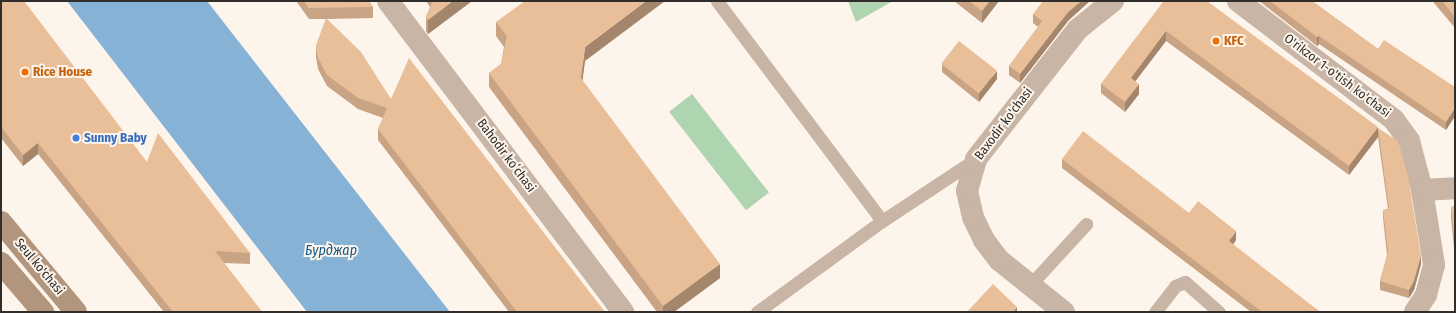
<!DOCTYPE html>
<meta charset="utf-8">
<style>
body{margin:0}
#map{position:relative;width:1456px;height:313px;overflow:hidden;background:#fdf4ec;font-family:"Fira Sans Condensed",sans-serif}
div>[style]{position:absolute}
.green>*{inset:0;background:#afd4b0;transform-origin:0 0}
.water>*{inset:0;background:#86b2d6}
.lane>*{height:13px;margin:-6.5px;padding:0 6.5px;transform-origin:6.5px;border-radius:6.5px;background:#c8b5a5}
.street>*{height:22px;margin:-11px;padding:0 11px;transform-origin:11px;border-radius:11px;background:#c8b5a5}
.secondary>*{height:22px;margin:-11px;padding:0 11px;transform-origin:11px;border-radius:11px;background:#b1957d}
.wall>*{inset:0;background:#c8a484}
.shaded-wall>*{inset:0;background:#a3866b}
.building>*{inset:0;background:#e9bf99;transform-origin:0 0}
.dots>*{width:11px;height:11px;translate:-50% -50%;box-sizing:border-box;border:2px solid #fdf4ec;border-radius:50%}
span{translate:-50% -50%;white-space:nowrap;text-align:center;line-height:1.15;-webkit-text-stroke:4px #fdf4ec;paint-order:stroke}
.food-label{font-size:13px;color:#c56008;font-weight:700}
.left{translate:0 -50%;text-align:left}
.street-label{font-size:13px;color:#302d2a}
.shop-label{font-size:13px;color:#366cbe;font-weight:700}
.water-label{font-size:14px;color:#115a88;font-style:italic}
.frame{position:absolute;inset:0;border:2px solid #302d2a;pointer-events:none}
</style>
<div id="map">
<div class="green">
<i style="clip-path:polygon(848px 1px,893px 1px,856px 22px)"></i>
<i style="left:692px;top:94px;width:125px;height:29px;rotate:52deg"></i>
</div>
<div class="water">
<i style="clip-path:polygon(67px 1px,207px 1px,450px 312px,307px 312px)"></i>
</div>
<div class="lane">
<i style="left:717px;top:1px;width:275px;rotate:53.1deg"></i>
<i style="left:882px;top:221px;width:113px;rotate:-33.4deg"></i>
<i style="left:1030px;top:285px;width:83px;rotate:-47.4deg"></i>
<i style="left:757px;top:312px;width:155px;rotate:-36.1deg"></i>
<i style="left:1155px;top:312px;width:33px;rotate:-52deg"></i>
<i style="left:1175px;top:286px;width:11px;rotate:-22deg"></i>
<i style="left:1185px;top:282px;width:45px;rotate:41.4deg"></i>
</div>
<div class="street">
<i style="left:388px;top:1px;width:390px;rotate:52.9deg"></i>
<i style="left:1238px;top:1px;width:196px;rotate:37.3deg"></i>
<i style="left:1394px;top:120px;width:26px;rotate:54deg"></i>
<i style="left:1409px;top:141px;width:51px;rotate:75.1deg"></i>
<i style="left:1422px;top:190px;width:76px;rotate:80.9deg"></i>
<i style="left:1434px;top:265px;width:31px;rotate:105deg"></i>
<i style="left:1426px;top:295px;width:20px;rotate:123deg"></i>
<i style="left:1422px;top:190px;width:33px;rotate:-3deg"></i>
<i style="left:1064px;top:312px;width:83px;rotate:-141.3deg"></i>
<i style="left:999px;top:260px;width:25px;rotate:-127deg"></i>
<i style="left:984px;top:240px;width:25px;rotate:-116deg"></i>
<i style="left:973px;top:217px;width:27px;rotate:-103deg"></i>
<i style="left:967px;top:191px;width:33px;rotate:-74deg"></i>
<i style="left:976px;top:159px;width:165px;rotate:-51.9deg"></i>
<i style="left:1078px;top:29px;width:45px;rotate:-38.7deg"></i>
</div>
<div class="secondary">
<i style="left:1px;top:222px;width:117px;rotate:50.2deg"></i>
<i style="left:1px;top:263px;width:65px;rotate:49.4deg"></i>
</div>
<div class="wall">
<i style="clip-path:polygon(1px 1px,147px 162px,250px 253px,250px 264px,224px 263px,262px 312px,164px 312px,38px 154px,23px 166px,1px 138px)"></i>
<i style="clip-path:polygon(296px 1px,369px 1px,373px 7px,373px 18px,326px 19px,391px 99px,605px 312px,509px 312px,378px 140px,378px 129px,383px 118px,358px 109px,327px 86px,318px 69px,316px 57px,316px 46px,326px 19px,309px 19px)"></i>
<i style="clip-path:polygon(426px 1px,472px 1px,428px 34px,426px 31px,426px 17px,430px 7px)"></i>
<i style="clip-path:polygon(954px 1px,999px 1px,982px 23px)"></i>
<i style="clip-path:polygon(1164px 1px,1378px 137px,1349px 175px,1166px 41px,1135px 81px,1139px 94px,1125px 112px,1101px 93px,1101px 84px)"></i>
<i style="clip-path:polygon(1259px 1px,1312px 1px,1378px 49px,1455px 87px,1455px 116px,1446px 130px,1319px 44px,1317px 46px)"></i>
<i style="clip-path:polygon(1434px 1px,1455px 1px,1455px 28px,1434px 3px)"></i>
<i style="clip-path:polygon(1033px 14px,1068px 21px,1020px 83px,1009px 75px,1009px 66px,1038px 27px,1033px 23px)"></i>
<i style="clip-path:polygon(496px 22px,585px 61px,582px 80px,720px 278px,674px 312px,657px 312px,489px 87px,489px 73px,501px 64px,504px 47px,496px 36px)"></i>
<i style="clip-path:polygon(942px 64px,997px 79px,979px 102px,942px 72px)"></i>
<i style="clip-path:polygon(1378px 128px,1421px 264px,1414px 290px,1409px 298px,1380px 290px,1380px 281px,1387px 255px,1383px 218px,1383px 210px,1388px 209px,1378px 137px)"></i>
<i style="clip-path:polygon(1062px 159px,1189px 213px,1236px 240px,1233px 245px,1320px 312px,1251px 312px,1062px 168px)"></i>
<i style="clip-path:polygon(1455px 206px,1455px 258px,1451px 218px,1451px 207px)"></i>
</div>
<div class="shaded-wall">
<i style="clip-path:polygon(453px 1px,472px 1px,428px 34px,428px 20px)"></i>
<i style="clip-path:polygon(646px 1px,665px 1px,585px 61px,581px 92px,581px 78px,585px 47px)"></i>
<i style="clip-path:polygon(990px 1px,999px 1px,982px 23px,982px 11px)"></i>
<i style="clip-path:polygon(1081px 1px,1090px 1px,1068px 21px,1020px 83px,1020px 74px,1068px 12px)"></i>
<i style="clip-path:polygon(1166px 31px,1166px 41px,1131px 87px,1131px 78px)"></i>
<i style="clip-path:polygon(1319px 36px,1319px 44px,1317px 46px,1317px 37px)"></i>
<i style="clip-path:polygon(997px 71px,997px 79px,979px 102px,979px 93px)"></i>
<i style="clip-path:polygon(1139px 84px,1139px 94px,1125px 112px,1125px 102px)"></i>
<i style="clip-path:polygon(1455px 108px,1455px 116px,1446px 130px,1446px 122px)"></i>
<i style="clip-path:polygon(1378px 127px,1378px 137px,1349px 175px,1349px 166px)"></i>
<i style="clip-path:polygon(38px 143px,38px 154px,23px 166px,23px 155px)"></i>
<i style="clip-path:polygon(1236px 231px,1236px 240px,1229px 250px,1229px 241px)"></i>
<i style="clip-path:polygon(1421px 256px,1421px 264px,1414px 290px,1409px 298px,1409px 290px)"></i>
<i style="clip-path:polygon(720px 264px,720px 278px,674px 312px,663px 312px,663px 306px)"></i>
<i style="clip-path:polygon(1017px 307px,1017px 312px,1013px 312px)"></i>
</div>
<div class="building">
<i style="clip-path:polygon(1px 1px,24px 1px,147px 162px,158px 133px,250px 253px,215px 251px,262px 312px,173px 312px,38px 143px,23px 155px,1px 127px)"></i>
<i style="clip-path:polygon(304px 1px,369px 1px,373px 7px,309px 8px)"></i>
<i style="clip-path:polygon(433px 1px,453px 1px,428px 20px,426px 17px)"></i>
<i style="clip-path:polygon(525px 1px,646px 1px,585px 47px,581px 78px,720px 264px,663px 306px,489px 73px,501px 64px,507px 36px,496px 22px)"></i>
<i style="clip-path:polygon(969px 1px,990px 1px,982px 11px)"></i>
<i style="clip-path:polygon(1043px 1px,1081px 1px,1068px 12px,1020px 74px,1009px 66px,1042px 21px,1033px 14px)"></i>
<i style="clip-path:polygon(1164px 1px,1207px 1px,1378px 127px,1349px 166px,1166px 31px,1131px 78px,1139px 84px,1125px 102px,1101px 84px)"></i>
<i style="clip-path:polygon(1270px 1px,1312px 1px,1378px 49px,1384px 40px,1455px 87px,1455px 108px,1446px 122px,1319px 36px,1317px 37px)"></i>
<i style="clip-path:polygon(1442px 1px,1455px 1px,1455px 17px)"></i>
<i style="clip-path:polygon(326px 18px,361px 52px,391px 99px,409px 58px,605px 312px,517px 312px,378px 129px,387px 108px,358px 98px,327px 75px,318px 58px,316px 46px)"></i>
<i style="left:959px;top:41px;width:48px;height:29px;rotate:38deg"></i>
<i style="clip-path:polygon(1378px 128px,1398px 141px,1408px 176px,1421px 256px,1414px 281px,1409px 290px,1380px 281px,1388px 252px,1383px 210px,1389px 209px)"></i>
<i style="clip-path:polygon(1083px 131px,1189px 213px,1198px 201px,1236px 231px,1229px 241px,1320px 312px,1262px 312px,1062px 159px)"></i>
<i style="clip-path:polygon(1455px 206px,1455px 246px,1451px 207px)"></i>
<i style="clip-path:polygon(993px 284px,1017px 307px,1013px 312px,967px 312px)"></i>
</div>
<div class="dots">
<i style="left:1216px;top:41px;background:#e8710a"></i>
<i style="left:25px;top:72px;background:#e8710a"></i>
<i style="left:76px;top:138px;background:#3f7fe0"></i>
</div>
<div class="food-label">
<span class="left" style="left:1224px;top:41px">KFC</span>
<span class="left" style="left:33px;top:72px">Rice House</span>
</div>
<div class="street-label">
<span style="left:1337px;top:76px;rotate:37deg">O'rikzor 1-o'tish ko'chasi</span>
<span style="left:1004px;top:124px;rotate:-53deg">Baxodir ko'chasi</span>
<span style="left:506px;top:156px;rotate:53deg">Bahodir koʻchasi</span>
<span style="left:39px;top:267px;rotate:50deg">Seul ko'chasi</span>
</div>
<div class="shop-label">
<span class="left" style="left:84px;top:138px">Sunny Baby</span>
</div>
<div class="water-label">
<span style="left:331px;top:251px">Бурджар</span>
</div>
<div class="frame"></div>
</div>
